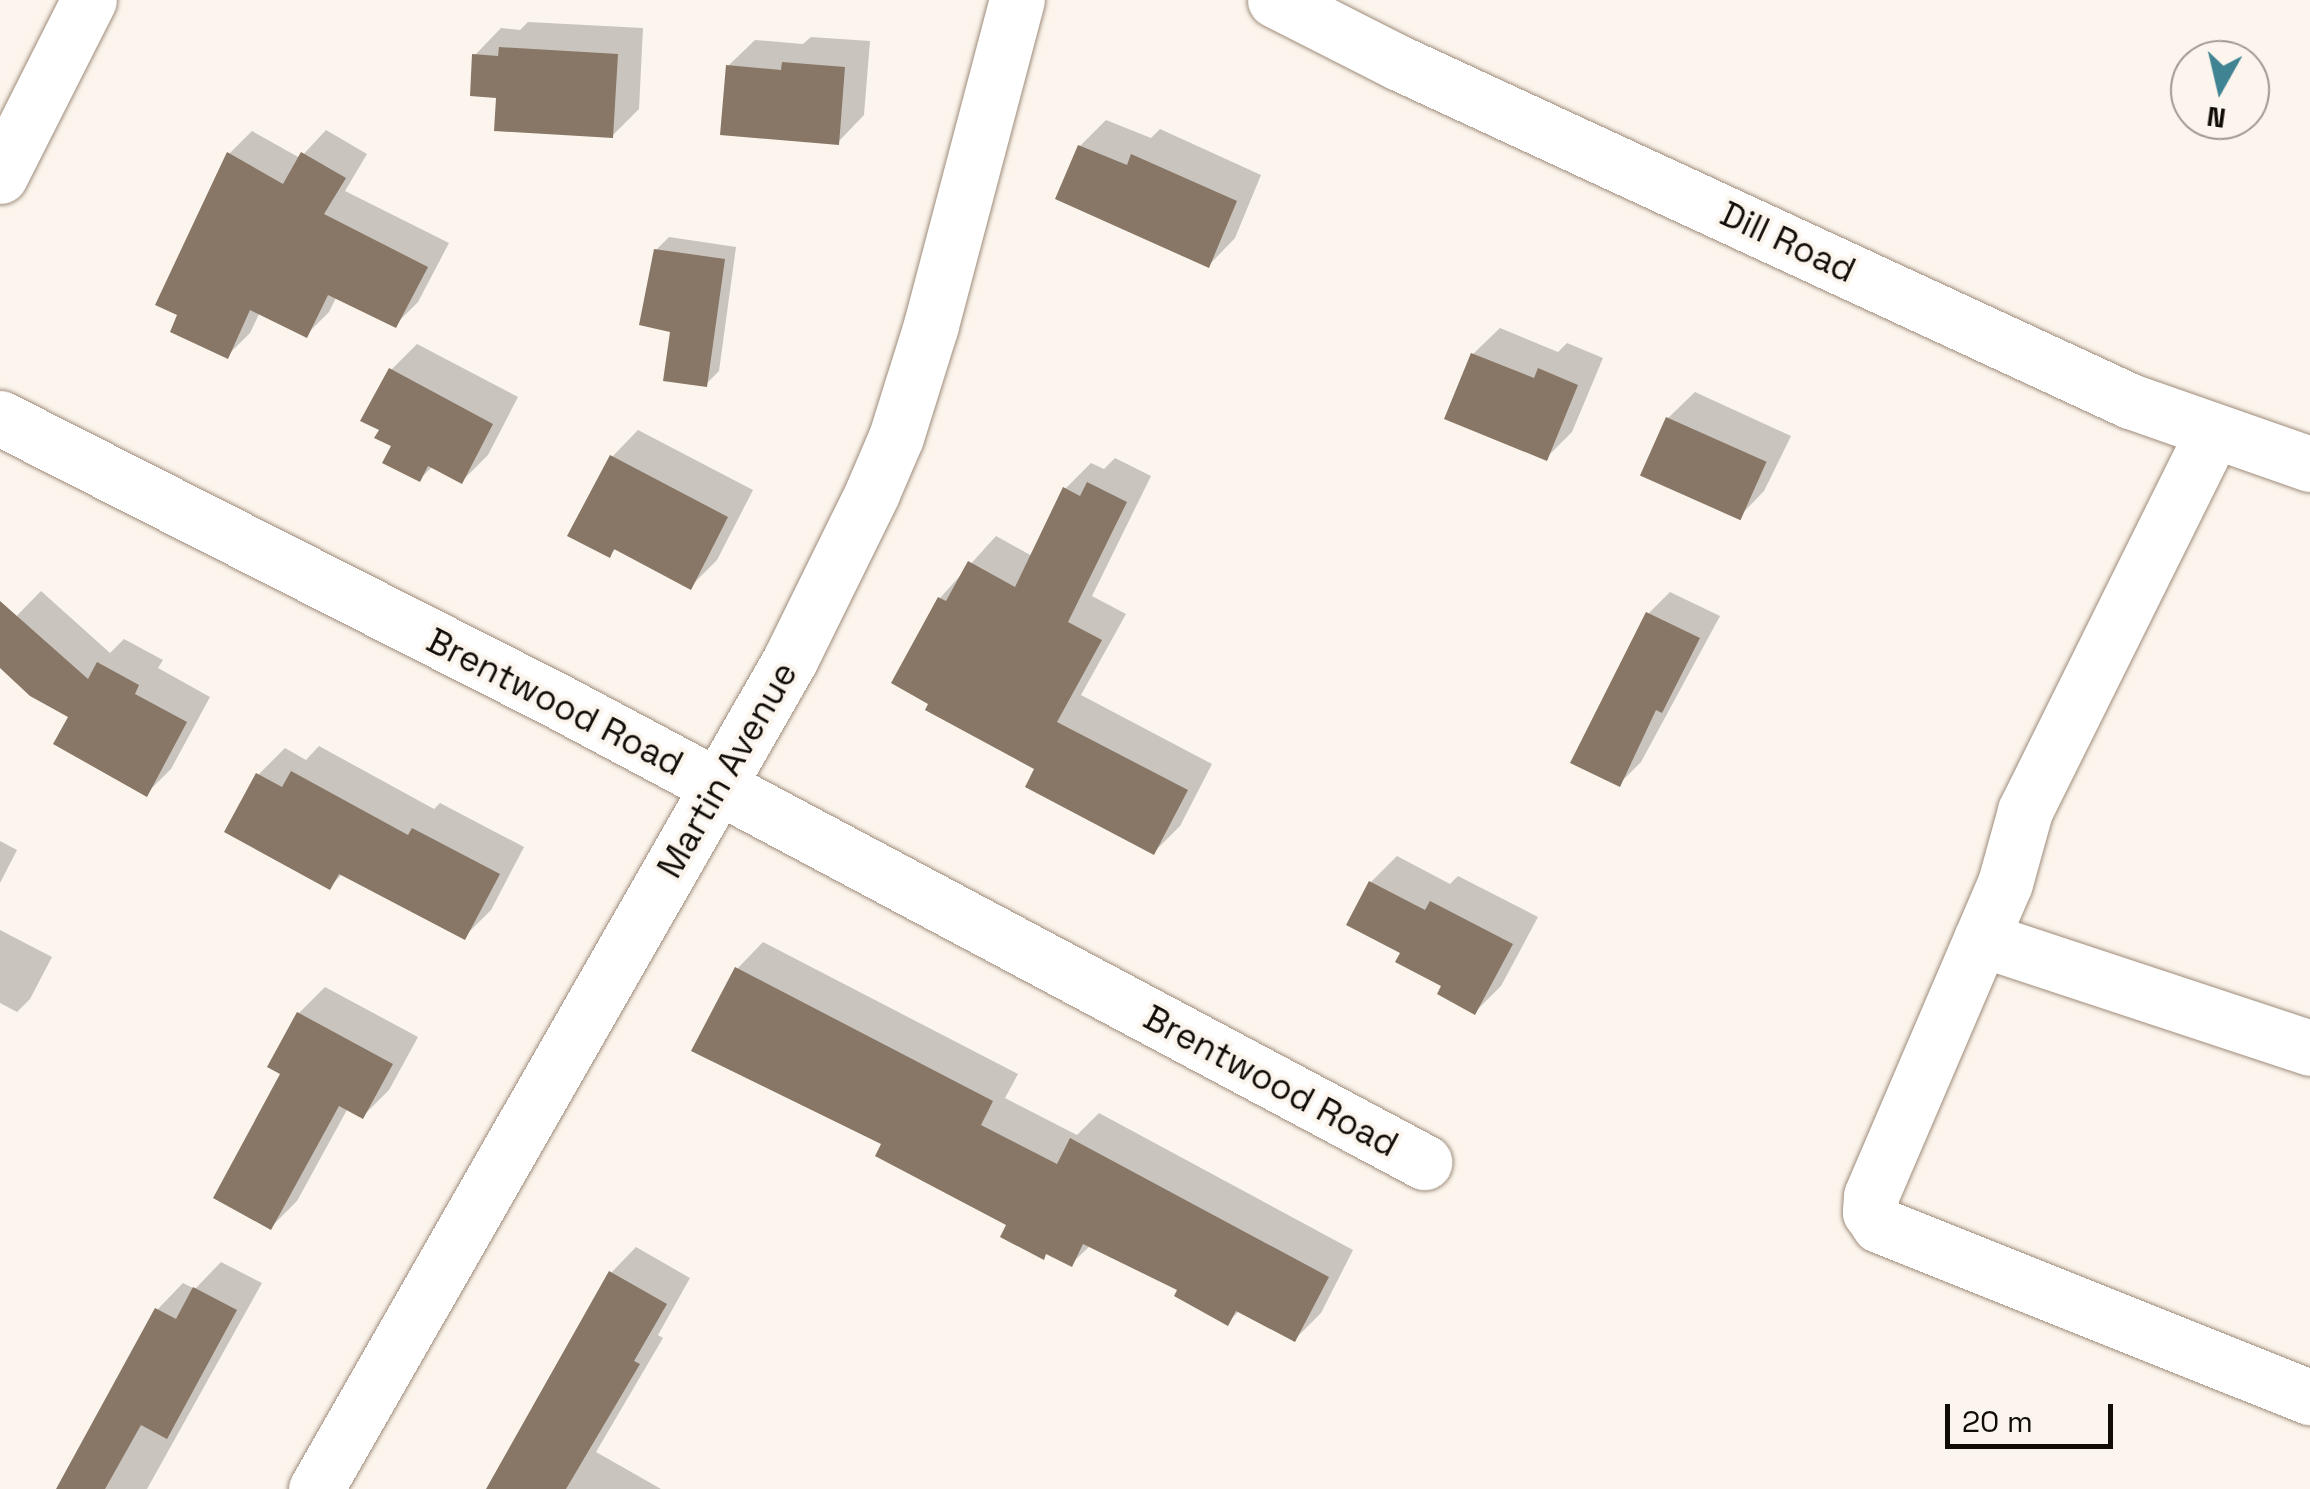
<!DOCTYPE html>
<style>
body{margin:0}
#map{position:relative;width:2310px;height:1489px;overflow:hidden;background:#fcf5ed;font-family:"Space Grotesk",sans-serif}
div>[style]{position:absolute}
.shadow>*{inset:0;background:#0003}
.building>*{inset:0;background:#876;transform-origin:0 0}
.roads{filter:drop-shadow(0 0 2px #9e8c7b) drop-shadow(0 0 2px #9e8c7b)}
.minor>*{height:55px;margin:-27.5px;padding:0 27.5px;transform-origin:27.5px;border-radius:27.5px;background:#fff}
span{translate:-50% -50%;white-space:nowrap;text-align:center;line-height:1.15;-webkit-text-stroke:8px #fcf5ed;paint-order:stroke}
.street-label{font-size:35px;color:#120c06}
.north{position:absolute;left:2170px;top:40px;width:100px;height:100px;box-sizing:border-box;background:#fcf5ed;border:2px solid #9e9891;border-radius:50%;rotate:188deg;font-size:28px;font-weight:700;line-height:40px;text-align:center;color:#120c06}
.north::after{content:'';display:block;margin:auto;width:35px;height:45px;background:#408493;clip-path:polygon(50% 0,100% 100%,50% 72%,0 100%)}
.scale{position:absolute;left:1945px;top:1404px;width:168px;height:45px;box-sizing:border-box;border:5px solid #120c06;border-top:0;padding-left:12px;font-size:30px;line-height:35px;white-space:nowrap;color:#120c06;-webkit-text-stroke:8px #fcf5ed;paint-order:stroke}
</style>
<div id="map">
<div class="shadow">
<i style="clip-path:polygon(528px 22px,643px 28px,639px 109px,612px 136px,499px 96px,475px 55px,501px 28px,520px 30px)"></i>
<i style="clip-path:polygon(811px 37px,870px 41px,864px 115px,838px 142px,728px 66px,755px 40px,803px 44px)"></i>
<i style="clip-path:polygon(1106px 120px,1151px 138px,1160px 129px,1261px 175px,1235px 238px,1209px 265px,1080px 146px)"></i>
<i style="clip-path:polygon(326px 130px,367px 154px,345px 191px,449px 243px,418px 302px,395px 325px,337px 296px,329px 312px,306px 335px,260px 312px,250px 333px,227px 356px,229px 154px,252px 131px,300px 158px)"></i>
<i style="clip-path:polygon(669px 237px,736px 247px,719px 371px,706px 384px,673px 330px,656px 250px)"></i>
<i style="clip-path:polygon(1500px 328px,1558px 352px,1567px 343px,1603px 358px,1572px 432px,1546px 458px,1473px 354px)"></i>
<i style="clip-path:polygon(417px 344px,518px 397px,488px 455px,462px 481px,433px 466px,420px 479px,395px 445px,391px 370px)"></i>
<i style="clip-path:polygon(1695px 392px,1791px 436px,1764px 491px,1738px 518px,1643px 474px,1668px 418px)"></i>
<i style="clip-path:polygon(638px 430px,753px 490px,717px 560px,690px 587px,617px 548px,609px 555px,612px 457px)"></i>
<i style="clip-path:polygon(1115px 458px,1151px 476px,1092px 596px,1126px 614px,1081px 695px,1212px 764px,1180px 826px,1154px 852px,940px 598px,996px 536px,1032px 556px,1065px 489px,1091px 463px,1104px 469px)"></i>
<i style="clip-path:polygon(41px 591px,110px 653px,124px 639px,163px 660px,158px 668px,210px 697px,171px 769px,146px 794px,72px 716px,0 665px,0 633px)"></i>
<i style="clip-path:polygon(1670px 592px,1720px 616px,1641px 762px,1619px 784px,1648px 614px)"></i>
<i style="clip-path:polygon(319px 746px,434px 809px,440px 803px,524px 847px,491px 910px,465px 936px,343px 873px,330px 887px,258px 775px,285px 748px,306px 760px)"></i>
<i style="clip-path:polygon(0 841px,17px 850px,0 883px)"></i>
<i style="clip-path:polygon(1397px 856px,1450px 884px,1458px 876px,1538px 917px,1501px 986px,1475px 1012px,1444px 985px,1371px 882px)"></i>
<i style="clip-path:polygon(0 930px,52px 957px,30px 999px,17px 1012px,0 1003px)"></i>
<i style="clip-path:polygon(763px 942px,1018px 1074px,1005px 1098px,1077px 1135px,1099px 1113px,1353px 1250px,1321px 1313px,1295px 1339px,1240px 1310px,1228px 1322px,1180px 1289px,1091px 1245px,1071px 1264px,1048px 1252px,1044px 1256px,1009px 1224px,885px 1143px,737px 969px)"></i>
<i style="clip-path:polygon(325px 987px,418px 1037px,389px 1090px,363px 1116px,348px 1108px,297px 1201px,271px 1227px,283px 1073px,299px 1013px)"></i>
<i style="clip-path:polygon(636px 1247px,690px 1278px,658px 1335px,663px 1338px,596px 1452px,661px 1489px,487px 1489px,611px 1273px)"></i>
<i style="clip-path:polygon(221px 1262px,262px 1283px,147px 1489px,67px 1489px,157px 1310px,183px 1283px,195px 1289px)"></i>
</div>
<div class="building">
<i style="clip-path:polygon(499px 47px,618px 54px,613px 138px,494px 131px,496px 98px,470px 96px,472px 54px,498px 56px)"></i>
<i style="clip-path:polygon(782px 62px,845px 67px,839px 145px,720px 135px,726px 65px,781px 70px)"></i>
<i style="clip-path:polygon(1078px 145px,1127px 165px,1131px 154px,1237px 201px,1209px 268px,1055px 199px)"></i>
<i style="clip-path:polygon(227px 152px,283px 184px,301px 152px,346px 178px,324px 214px,428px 267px,396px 328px,328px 295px,307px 338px,250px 310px,228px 359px,170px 332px,177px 315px,155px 305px)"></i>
<i style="clip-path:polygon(654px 249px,725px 259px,707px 387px,663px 381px,670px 332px,639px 325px)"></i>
<i style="clip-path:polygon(1471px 353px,1534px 378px,1538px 368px,1578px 385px,1547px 461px,1444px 419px)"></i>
<i style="clip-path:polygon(389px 368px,493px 424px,462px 484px,428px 466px,420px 482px,382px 463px,391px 446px,374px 438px,379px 430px,360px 421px)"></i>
<i style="left:1666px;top:417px;width:110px;height:64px;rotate:24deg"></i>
<i style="clip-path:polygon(610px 455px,728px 517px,691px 590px,614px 549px,610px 558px,567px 536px)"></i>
<i style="clip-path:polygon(1087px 482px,1127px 502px,1068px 622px,1102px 640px,1057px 722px,1188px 790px,1154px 855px,1025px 787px,1034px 769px,925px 710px,928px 704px,891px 683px,938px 597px,946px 601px,968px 561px,1015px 587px,1063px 487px,1080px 496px)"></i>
<i style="clip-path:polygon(0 601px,88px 679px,97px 662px,139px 685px,135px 694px,187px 722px,147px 797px,53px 744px,68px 717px,30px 696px,0 668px)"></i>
<i style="clip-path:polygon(1646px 612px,1700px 638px,1662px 713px,1656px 710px,1620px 787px,1570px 763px)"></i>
<i style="clip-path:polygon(291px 771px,408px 835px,412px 828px,500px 874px,465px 940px,339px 874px,330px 890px,224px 832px,256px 773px,282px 787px)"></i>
<i style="clip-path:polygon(1369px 881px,1425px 910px,1430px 901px,1513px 944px,1475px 1015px,1437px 994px,1441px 986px,1395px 962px,1400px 953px,1346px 925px)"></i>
<i style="clip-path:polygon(735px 967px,993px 1101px,981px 1125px,1057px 1164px,1070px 1138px,1329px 1277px,1295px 1342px,1236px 1311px,1228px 1326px,1174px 1296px,1177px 1290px,1083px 1244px,1072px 1267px,1046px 1254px,1044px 1260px,1000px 1237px,1006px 1225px,875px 1156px,881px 1144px,691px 1051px)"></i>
<i style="clip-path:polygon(297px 1012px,393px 1064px,363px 1119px,339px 1106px,271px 1230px,213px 1198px,280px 1074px,267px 1067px)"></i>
<i style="clip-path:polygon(609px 1271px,667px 1304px,634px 1361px,640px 1364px,566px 1489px,486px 1489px)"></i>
<i style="clip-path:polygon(193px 1287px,237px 1310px,167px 1439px,141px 1425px,105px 1489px,56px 1489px,155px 1308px,176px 1319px)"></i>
</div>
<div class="roads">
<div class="minor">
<i style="left:1275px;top:0;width:137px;rotate:26.9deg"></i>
<i style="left:1397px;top:62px;width:808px;rotate:24.82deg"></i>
<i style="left:2130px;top:401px;width:191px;rotate:19.3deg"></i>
<i style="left:0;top:176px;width:197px;rotate:-63.2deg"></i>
<i style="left:0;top:418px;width:621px;rotate:26.9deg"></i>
<i style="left:554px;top:699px;width:986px;rotate:28.02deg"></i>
<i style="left:2213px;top:432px;width:423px;rotate:116.4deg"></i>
<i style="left:2025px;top:811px;width:75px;rotate:105.5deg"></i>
<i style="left:2005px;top:883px;width:340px;rotate:113.2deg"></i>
<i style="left:1871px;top:1196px;width:16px;rotate:94deg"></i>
<i style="left:1870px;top:1212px;width:16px;rotate:55deg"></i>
<i style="left:1879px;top:1225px;width:464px;rotate:21.8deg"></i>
<i style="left:1981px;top:939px;width:347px;rotate:18.3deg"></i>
<i style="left:316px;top:1489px;width:955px;rotate:-60.24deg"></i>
<i style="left:790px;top:660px;width:186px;rotate:-63.8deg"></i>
<i style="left:872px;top:493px;width:61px;rotate:-66.8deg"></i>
<i style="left:896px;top:437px;width:117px;rotate:-72.6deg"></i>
<i style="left:931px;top:325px;width:336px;rotate:-75.2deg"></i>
</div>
</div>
<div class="street-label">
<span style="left:1788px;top:242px;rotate:25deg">Dill Road</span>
<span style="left:555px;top:702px;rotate:27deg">Brentwood Road</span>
<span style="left:727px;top:770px;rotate:-60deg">Martin Avenue</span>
<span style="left:1271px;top:1081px;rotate:28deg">Brentwood Road</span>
</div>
<div class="north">N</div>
<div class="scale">20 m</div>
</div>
